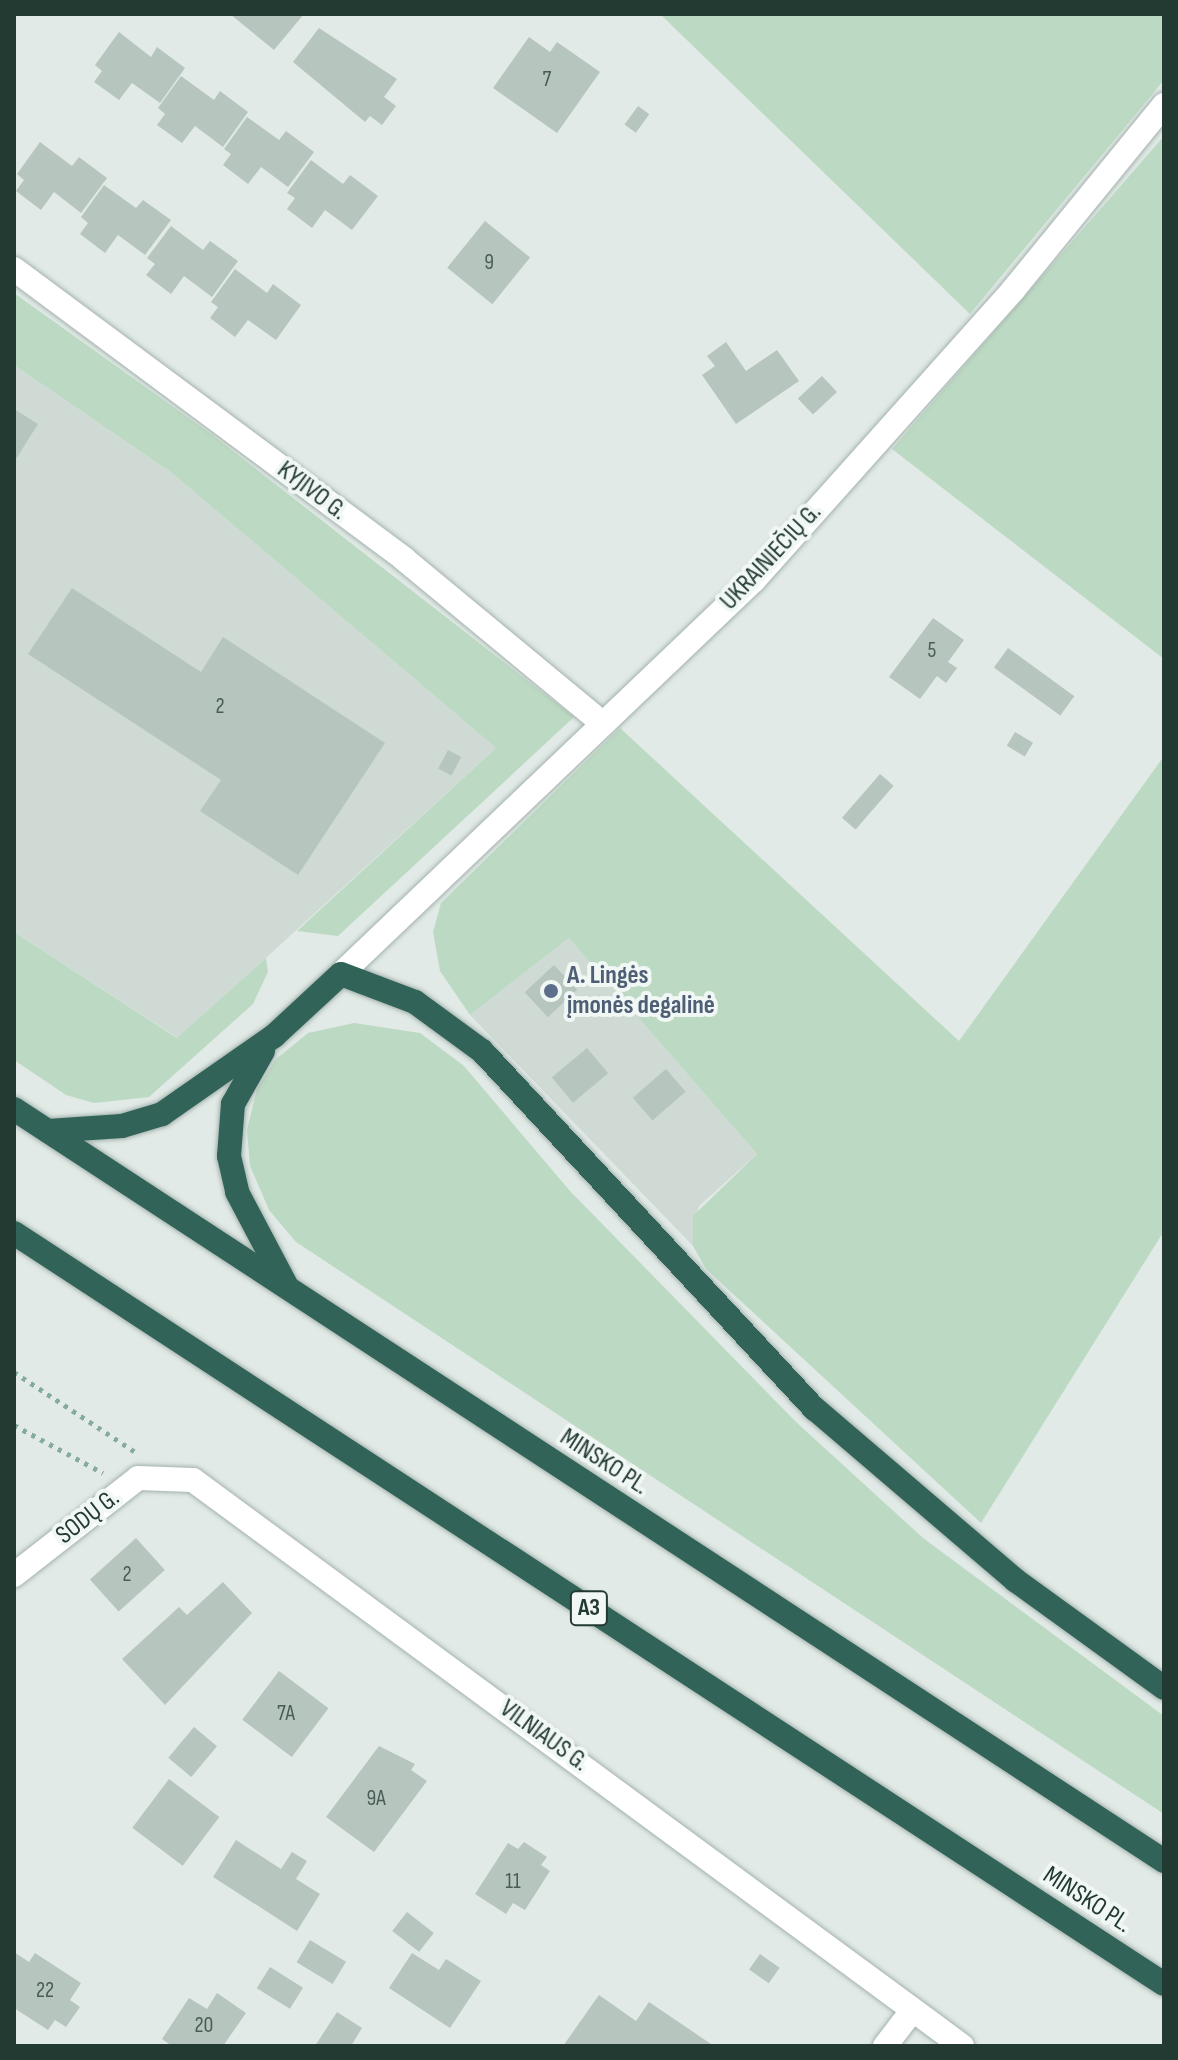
<!DOCTYPE html>
<meta charset="utf-8">
<style>
body{margin:0}
#map{position:relative;width:1178px;height:2060px;overflow:hidden;background:#e1eae6;font-family:"Sofia Sans Condensed",sans-serif}
div>[style]{position:absolute}
.built>*{inset:0;background:#cfdad5}
.green>*{inset:0;background:#bcdac3}
.building>*{inset:0;background:#b7c5bf;transform-origin:0 0}
.path>*{height:5px;margin-top:-2.5px;transform-origin:0;background:repeating-linear-gradient(90deg,#84ab9e 0 4px,transparent 0 10px)}
.roads{filter:drop-shadow(0 0 2px #a4b2ad) drop-shadow(0 0 2px #a4b2ad)}
.street>*{height:24px;margin:-12px;padding:0 12px;transform-origin:12px;border-radius:12px;background:#fff}
.highway>*{height:24px;margin:-12px;padding:0 12px;transform-origin:12px;border-radius:12px;background:#316358}
.dots>*{width:22px;height:22px;translate:-50% -50%;box-sizing:border-box;border:4px solid #f1f7f4;border-radius:50%}
span{translate:-50% -50%;white-space:nowrap;text-align:center;line-height:1.15;-webkit-text-stroke:8px #f1f7f4;paint-order:stroke}
.number-label{font-size:22px;color:#485d56}
.number-label span{-webkit-text-stroke-width:0}
.shield-label span{padding:2px 6px;background:#f1f7f4;border:2px solid;border-radius:6px;-webkit-text-stroke-width:0}
.shield-label{font-size:24px;color:#233a33;font-weight:700}
.street-label{font-size:26px;color:#233a33}
.service-label{font-size:26px;color:#4e5e75;font-weight:700}
.left{translate:0 -50%;text-align:left}
.frame{position:absolute;inset:0;border:16px solid #233a33;pointer-events:none}
</style>
<div id="map">
<div class="built">
<i style="clip-path:polygon(14px 365px,172px 473px,496px 748px,178px 1038px,14px 932px)"></i>
<i style="clip-path:polygon(569px 938px,757px 1154px,699px 1206px,693px 1246px,470px 1015px)"></i>
</div>
<div class="green">
<i style="clip-path:polygon(660px 14px,1164px 14px,1164px 80px,970px 314px)"></i>
<i style="clip-path:polygon(1164px 136px,1164px 659px,892px 449px)"></i>
<i style="clip-path:polygon(14px 293px,211px 434px,574px 717px,338px 936px,297px 931px,496px 748px,172px 473px,14px 365px)"></i>
<i style="clip-path:polygon(620px 728px,959px 1041px,1164px 756px,1164px 1231px,981px 1523px,706px 1269px,693px 1246px,693px 1216px,757px 1154px,569px 938px,470px 1015px,440px 971px,433px 932px,441px 903px)"></i>
<i style="clip-path:polygon(14px 932px,177px 1038px,266px 958px,268px 972px,253px 1004px,149px 1097px,94px 1103px,66px 1095px,14px 1060px)"></i>
<i style="clip-path:polygon(354px 1023px,420px 1033px,464px 1066px,570px 1191px,796px 1422px,923px 1538px,1164px 1716px,1164px 1814px,296px 1242px,269px 1210px,250px 1166px,247px 1130px,257px 1089px,276px 1059px,308px 1033px)"></i>
</div>
<div class="building">
<i style="clip-path:polygon(230px 14px,304px 14px,274px 50px)"></i>
<i style="clip-path:polygon(319px 28px,397px 79px,384px 97px,396px 106px,382px 125px,370px 116px,365px 122px,293px 62px)"></i>
<i style="clip-path:polygon(119px 32px,151px 57px,157px 47px,185px 68px,160px 103px,132px 83px,119px 100px,94px 82px,102px 71px,95px 65px)"></i>
<i style="clip-path:polygon(529px 37px,550px 52px,557px 42px,600px 72px,557px 133px,493px 88px)"></i>
<i style="clip-path:polygon(181px 76px,214px 100px,220px 91px,248px 112px,223px 147px,195px 126px,182px 143px,157px 125px,165px 114px,158px 108px)"></i>
<i style="left:638px;top:106px;width:14px;height:23px;rotate:36deg"></i>
<i style="clip-path:polygon(247px 117px,279px 140px,286px 131px,314px 152px,288px 187px,261px 167px,248px 184px,223px 165px,231px 154px,224px 149px)"></i>
<i style="clip-path:polygon(40px 142px,72px 166px,79px 157px,107px 178px,81px 213px,54px 192px,41px 210px,16px 191px,24px 180px,17px 174px)"></i>
<i style="clip-path:polygon(311px 160px,343px 184px,350px 175px,378px 196px,352px 230px,325px 210px,312px 228px,287px 209px,295px 198px,287px 193px)"></i>
<i style="clip-path:polygon(104px 185px,136px 208px,143px 200px,171px 220px,145px 255px,118px 235px,105px 253px,80px 234px,88px 223px,81px 217px)"></i>
<i style="left:485px;top:221px;width:58px;height:60px;rotate:39deg"></i>
<i style="clip-path:polygon(171px 226px,203px 250px,210px 241px,238px 261px,212px 297px,184px 276px,171px 294px,146px 275px,155px 264px,147px 258px)"></i>
<i style="clip-path:polygon(235px 269px,267px 293px,273px 284px,301px 305px,276px 340px,248px 320px,235px 337px,210px 318px,218px 307px,211px 302px)"></i>
<i style="clip-path:polygon(726px 342px,746px 371px,777px 350px,799px 381px,736px 424px,702px 375px,715px 366px,707px 356px)"></i>
<i style="left:822px;top:376px;width:22px;height:33px;rotate:47deg"></i>
<i style="clip-path:polygon(14px 409px,38px 424px,14px 462px)"></i>
<i style="clip-path:polygon(72px 588px,201px 672px,223px 637px,385px 743px,298px 875px,200px 811px,221px 780px,28px 654px)"></i>
<i style="clip-path:polygon(933px 618px,964px 640px,948px 662px,957px 668px,946px 683px,937px 676px,920px 699px,889px 677px)"></i>
<i style="left:1008px;top:648px;width:82px;height:24px;rotate:36deg"></i>
<i style="left:1015px;top:732px;width:21px;height:16px;rotate:31deg"></i>
<i style="left:448px;top:750px;width:15px;height:21px;rotate:28deg"></i>
<i style="left:880px;top:774px;width:18px;height:58px;rotate:41deg"></i>
<i style="left:554px;top:965px;width:34px;height:40px;rotate:47deg"></i>
<i style="left:587px;top:1048px;width:33px;height:46px;rotate:50deg"></i>
<i style="left:666px;top:1069px;width:30px;height:44px;rotate:49deg"></i>
<i style="left:136px;top:1538px;width:43px;height:62px;rotate:48deg"></i>
<i style="clip-path:polygon(223px 1582px,252px 1613px,165px 1705px,122px 1659px,179px 1607px,187px 1615px)"></i>
<i style="left:279px;top:1671px;width:62px;height:61px;rotate:37deg"></i>
<i style="left:194px;top:1727px;width:30px;height:40px;rotate:40deg"></i>
<i style="clip-path:polygon(379px 1746px,415px 1764px,411px 1770px,427px 1781px,374px 1852px,326px 1817px)"></i>
<i style="left:169px;top:1779px;width:63px;height:61px;rotate:37deg"></i>
<i style="clip-path:polygon(236px 1840px,281px 1869px,292px 1852px,307px 1861px,296px 1879px,320px 1894px,297px 1931px,213px 1877px)"></i>
<i style="clip-path:polygon(524px 1842px,547px 1857px,541px 1865px,550px 1871px,525px 1910px,513px 1903px,506px 1914px,475px 1894px,508px 1843px,518px 1849px)"></i>
<i style="left:407px;top:1912px;width:34px;height:24px;rotate:38deg"></i>
<i style="left:310px;top:1940px;width:42px;height:26px;rotate:31deg"></i>
<i style="clip-path:polygon(14px 1952px,29px 1962px,35px 1953px,81px 1983px,70px 2000px,80px 2007px,66px 2027px,55px 2020px,48px 2030px,14px 2008px)"></i>
<i style="clip-path:polygon(412px 1953px,439px 1970px,446px 1959px,481px 1981px,450px 2028px,389px 1988px)"></i>
<i style="left:760px;top:1954px;width:24px;height:19px;rotate:35deg"></i>
<i style="left:270px;top:1967px;width:39px;height:25px;rotate:32deg"></i>
<i style="clip-path:polygon(217px 1993px,246px 2013px,223px 2046px,172px 2046px,162px 2039px,189px 1998px,207px 2009px)"></i>
<i style="clip-path:polygon(599px 1995px,636px 2021px,649px 2002px,714px 2046px,563px 2046px)"></i>
<i style="clip-path:polygon(337px 2012px,362px 2028px,351px 2046px,315px 2046px)"></i>
</div>
<div class="path">
<i style="left:14px;top:1372px;width:144px;rotate:33.4deg"></i>
<i style="left:14px;top:1425px;width:101px;rotate:28.3deg"></i>
</div>
<div class="roads">
<div class="street">
<i style="left:14px;top:269px;width:486px;rotate:36.6deg"></i>
<i style="left:404px;top:559px;width:256px;rotate:39.6deg"></i>
<i style="left:341px;top:974px;width:571px;rotate:-43.65deg"></i>
<i style="left:754px;top:580px;width:389px;rotate:-48.2deg"></i>
<i style="left:1013px;top:290px;width:239px;rotate:-50.8deg"></i>
<i style="left:14px;top:1575px;width:157px;rotate:-38deg"></i>
<i style="left:138px;top:1478px;width:55px;rotate:2.1deg"></i>
<i style="left:193px;top:1480px;width:955px;rotate:36.35deg"></i>
<i style="left:885px;top:2046px;width:44px;rotate:-52.4deg"></i>
</div>
<div class="highway">
<i style="left:263px;top:1051px;width:61px;rotate:119.5deg"></i>
<i style="left:233px;top:1104px;width:52px;rotate:94.4deg"></i>
<i style="left:229px;top:1156px;width:37px;rotate:77deg"></i>
<i style="left:237px;top:1192px;width:105px;rotate:62.2deg"></i>
<i style="left:14px;top:1109px;width:1374px;rotate:33.18deg"></i>
<i style="left:48px;top:1131px;width:74px;rotate:-3.9deg"></i>
<i style="left:122px;top:1126px;width:42px;rotate:-16.7deg"></i>
<i style="left:162px;top:1114px;width:136px;rotate:-34.9deg"></i>
<i style="left:274px;top:1036px;width:91px;rotate:-42.8deg"></i>
<i style="left:341px;top:974px;width:79px;rotate:20.7deg"></i>
<i style="left:415px;top:1002px;width:83px;rotate:36.2deg"></i>
<i style="left:482px;top:1051px;width:489px;rotate:47.1deg"></i>
<i style="left:815px;top:1409px;width:263px;rotate:40.5deg"></i>
<i style="left:1015px;top:1580px;width:184px;rotate:35.9deg"></i>
<i style="left:14px;top:1233px;width:1373px;rotate:33.15deg"></i>
</div>
</div>
<div class="dots">
<i style="left:551px;top:991px;background:#5c6f8a"></i>
</div>
<div class="number-label">
<span style="left:547px;top:80px">7</span>
<span style="left:489px;top:263px">9</span>
<span style="left:932px;top:651px">5</span>
<span style="left:220px;top:707px">2</span>
<span style="left:127px;top:1575px">2</span>
<span style="left:286px;top:1714px">7A</span>
<span style="left:376px;top:1799px">9A</span>
<span style="left:513px;top:1882px">11</span>
<span style="left:45px;top:1991px">22</span>
<span style="left:204px;top:2026px">20</span>
</div>
<div class="shield-label">
<span style="left:589px;top:1608px">A3</span>
</div>
<div class="street-label">
<span style="left:312px;top:491px;rotate:37deg">KYJIVO G.</span>
<span style="left:771px;top:557px;rotate:-47deg">UKRAINIEČIŲ G.</span>
<span style="left:604px;top:1462px;rotate:33deg">MINSKO PL.</span>
<span style="left:88px;top:1517px;rotate:-38deg">SODŲ G.</span>
<span style="left:544px;top:1736px;rotate:36deg">VILNIAUS G.</span>
<span style="left:1087px;top:1900px;rotate:33deg">MINSKO PL.</span>
</div>
<div class="service-label">
<span class="left" style="left:567px;top:991px">A. Lingės<br>įmonės degalinė</span>
</div>
<div class="frame"></div>
</div>
